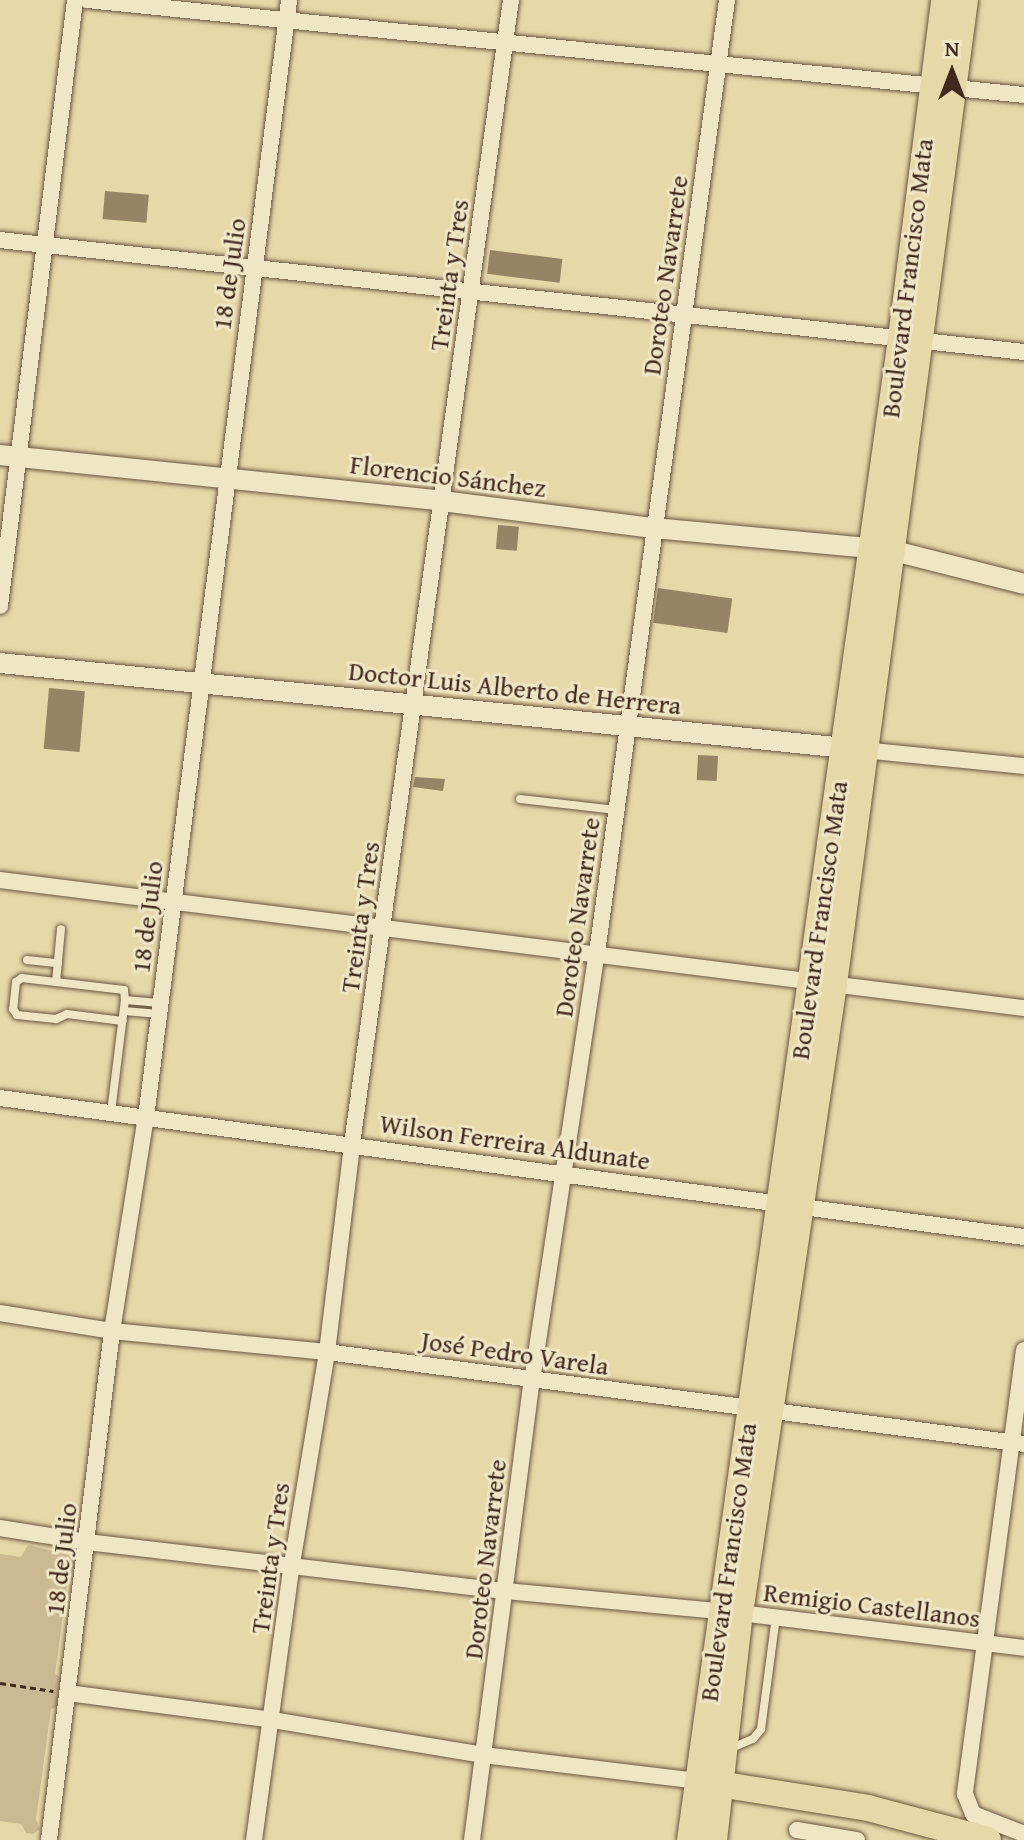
<!DOCTYPE html>
<meta charset="utf-8">
<style>
body{margin:0}
#map{position:relative;width:1024px;height:1840px;overflow:hidden;background:#e7d8a8;font-family:"Gentium Book Plus",serif}
div>[style]{position:absolute}
.green>*{inset:0;background:#cbba91}
.building>*{inset:0;background:#978467;transform-origin:0 0}
.path>*{height:3px;margin-top:-1.5px;transform-origin:0;background:repeating-linear-gradient(90deg,#412921 0 6px,transparent 0 10px)}
.roads{filter:drop-shadow(0 0 2px #6a5543) drop-shadow(0 0 2px #6a5543)}
.service>*{height:8px;margin:-4px;padding:0 4px;transform-origin:4px;border-radius:4px;background:#efe6c6}
.minor>*{height:16px;margin:-8px;padding:0 8px;transform-origin:8px;border-radius:8px;background:#efe6c6}
.tertiary>*{height:20px;margin:-10px;padding:0 10px;transform-origin:10px;border-radius:10px;background:#efe6c6}
.primary>*{height:26px;margin:-13px;padding:0 13px;transform-origin:13px;border-radius:13px;background:#e7d8a8}
span{translate:-50% -50%;white-space:nowrap;text-align:center;line-height:1.15;-webkit-text-stroke:6px #efe6c6;paint-order:stroke}
.street-label{font-size:26px;color:#412921}
.north{position:absolute;left:912px;top:32px;width:80px;height:80px;-webkit-text-stroke:6px #efe6c6;paint-order:stroke;rotate:0deg;font-size:22px;font-weight:700;line-height:32px;text-align:center;color:#412921}
.north::after{content:'';display:block;margin:auto;width:28px;height:36px;background:#412921;clip-path:polygon(50% 0,100% 100%,50% 72%,0 100%)}
</style>
<div id="map">
<div class="green">
<i style="clip-path:polygon(28px 1545px,77px 1557px,76px 1567px,69px 1570px,55px 1674px,63px 1679px,59px 1706px,51px 1709px,36px 1819px,40px 1829px,33px 1834px,26px 1833px,21px 1824px,0 1821px,0 1554px,21px 1557px)"></i>
</div>
<div class="building">
<i style="left:105px;top:191px;width:44px;height:28px;rotate:5deg"></i>
<i style="left:490px;top:250px;width:73px;height:24px;rotate:7deg"></i>
<i style="left:498px;top:525px;width:21px;height:24px;rotate:5deg"></i>
<i style="left:658px;top:588px;width:75px;height:35px;rotate:8deg"></i>
<i style="left:49px;top:688px;width:36px;height:61px;rotate:5deg"></i>
<i style="left:698px;top:755px;width:20px;height:25px;rotate:3deg"></i>
<i style="clip-path:polygon(415px 777px,445px 779px,443px 791px,413px 787px)"></i>
</div>
<div class="path">
<i style="left:0;top:1683px;width:54px;rotate:8.6deg"></i>
</div>
<div class="roads">
<div class="service">
<i style="left:520px;top:799px;width:97px;rotate:6.5deg"></i>
<i style="left:27px;top:960px;width:31px;rotate:6deg"></i>
<i style="left:56px;top:982px;width:53px;rotate:-84.6deg"></i>
<i style="left:125px;top:1000px;width:36px;rotate:5deg"></i>
<i style="left:124px;top:1011px;width:35px;rotate:5deg"></i>
<i style="left:111px;top:1112px;width:113px;rotate:-82.9deg"></i>
<i style="left:125px;top:1000px;width:10px;rotate:-96deg"></i>
<i style="left:124px;top:990px;width:103px;rotate:-173.3deg"></i>
<i style="left:22px;top:978px;width:7px;rotate:146deg"></i>
<i style="left:16px;top:982px;width:27px;rotate:96deg"></i>
<i style="left:13px;top:1009px;width:7px;rotate:56deg"></i>
<i style="left:17px;top:1015px;width:39px;rotate:6deg"></i>
<i style="left:56px;top:1019px;width:12px;rotate:-24deg"></i>
<i style="left:67px;top:1014px;width:56px;rotate:7.1deg"></i>
<i style="left:729px;top:1749px;width:26px;rotate:-23deg"></i>
<i style="left:753px;top:1739px;width:13px;rotate:-51deg"></i>
<i style="left:761px;top:1729px;width:113px;rotate:-82.4deg"></i>
</div>
<div class="minor">
<i style="left:87px;top:0;width:942px;rotate:5.79deg"></i>
<i style="left:0;top:240px;width:1030px;rotate:6.24deg"></i>
<i style="left:0;top:606px;width:611px;rotate:-82.94deg"></i>
<i style="left:863px;top:750px;width:162px;rotate:5.7deg"></i>
<i style="left:0;top:880px;width:1032px;rotate:7.13deg"></i>
<i style="left:0;top:1098px;width:1033px;rotate:7.73deg"></i>
<i style="left:0;top:1313px;width:113px;rotate:9.1deg"></i>
<i style="left:112px;top:1331px;width:216px;rotate:5.6deg"></i>
<i style="left:327px;top:1352px;width:703px;rotate:7.52deg"></i>
<i style="left:1024px;top:1350px;width:448px;rotate:97.6deg"></i>
<i style="left:965px;top:1794px;width:22px;rotate:68deg"></i>
<i style="left:973px;top:1814px;width:55px;rotate:21.4deg"></i>
<i style="left:0;top:1528px;width:88px;rotate:9.1deg"></i>
<i style="left:87px;top:1542px;width:422px;rotate:6.7deg"></i>
<i style="left:506px;top:1591px;width:235px;rotate:5.4deg"></i>
<i style="left:740px;top:1613px;width:286px;rotate:7deg"></i>
<i style="left:68px;top:1693px;width:206px;rotate:7.5deg"></i>
<i style="left:272px;top:1720px;width:214px;rotate:9.4deg"></i>
<i style="left:483px;top:1755px;width:216px;rotate:6.9deg"></i>
<i style="left:797px;top:1830px;width:61px;rotate:9.5deg"></i>
<i style="left:49px;top:1840px;width:513px;rotate:-82.94deg"></i>
<i style="left:112px;top:1331px;width:217px;rotate:-81deg"></i>
<i style="left:146px;top:1117px;width:1126px;rotate:-82.7deg"></i>
<i style="left:254px;top:1840px;width:279px;rotate:-82.2deg"></i>
<i style="left:292px;top:1564px;width:215px;rotate:-80.6deg"></i>
<i style="left:327px;top:1352px;width:209px;rotate:-83.1deg"></i>
<i style="left:352px;top:1144px;width:1155px;rotate:-82.09deg"></i>
<i style="left:472px;top:1840px;width:463px;rotate:-82.6deg"></i>
<i style="left:532px;top:1381px;width:433px;rotate:-81.4deg"></i>
<i style="left:597px;top:953px;width:962px;rotate:-82.23deg"></i>
</div>
<div class="tertiary">
<i style="left:0;top:455px;width:444px;rotate:5.9deg"></i>
<i style="left:442px;top:501px;width:213px;rotate:7.3deg"></i>
<i style="left:653px;top:528px;width:238px;rotate:5.3deg"></i>
<i style="left:890px;top:550px;width:138px;rotate:14.2deg"></i>
<i style="left:0;top:663px;width:860px;rotate:5.74deg"></i>
</div>
<div class="primary">
<i style="left:706px;top:1782px;width:164px;rotate:9.1deg"></i>
<i style="left:868px;top:1808px;width:124px;rotate:14.9deg"></i>
<i style="left:690px;top:1840px;width:1517px;rotate:-82deg"></i>
<i style="left:901px;top:338px;width:341px;rotate:-82.7deg"></i>
<i style="left:714px;top:1840px;width:228px;rotate:-83.5deg"></i>
<i style="left:740px;top:1613px;width:636px;rotate:-81.5deg"></i>
<i style="left:834px;top:984px;width:993px;rotate:-82.42deg"></i>
</div>
</div>
<div class="street-label">
<span style="left:229px;top:274px;rotate:-82deg">18 de Julio</span>
<span style="left:449px;top:275px;rotate:-82deg">Treinta y Tres</span>
<span style="left:665px;top:275px;rotate:-82deg">Doroteo Navarrete</span>
<span style="left:907px;top:278px;rotate:-83deg">Boulevard Francisco Mata</span>
<span style="left:448px;top:476px;rotate:7deg">Florencio Sánchez</span>
<span style="left:515px;top:688px;rotate:6deg">Doctor Luis Alberto de Herrera</span>
<span style="left:147px;top:917px;rotate:-83deg">18 de Julio</span>
<span style="left:360px;top:917px;rotate:-82deg">Treinta y Tres</span>
<span style="left:577px;top:917px;rotate:-82deg">Doroteo Navarrete</span>
<span style="left:819px;top:920px;rotate:-82deg">Boulevard Francisco Mata</span>
<span style="left:515px;top:1142px;rotate:8deg">Wilson Ferreira Aldunate</span>
<span style="left:515px;top:1353px;rotate:8deg">José Pedro Varela</span>
<span style="left:270px;top:1558px;rotate:-82deg">Treinta y Tres</span>
<span style="left:61px;top:1559px;rotate:-83deg">18 de Julio</span>
<span style="left:485px;top:1559px;rotate:-83deg">Doroteo Navarrete</span>
<span style="left:728px;top:1562px;rotate:-82deg">Boulevard Francisco Mata</span>
<span style="left:872px;top:1605px;rotate:7deg">Remigio Castellanos</span>
</div>
<div class="north">N</div>
</div>
